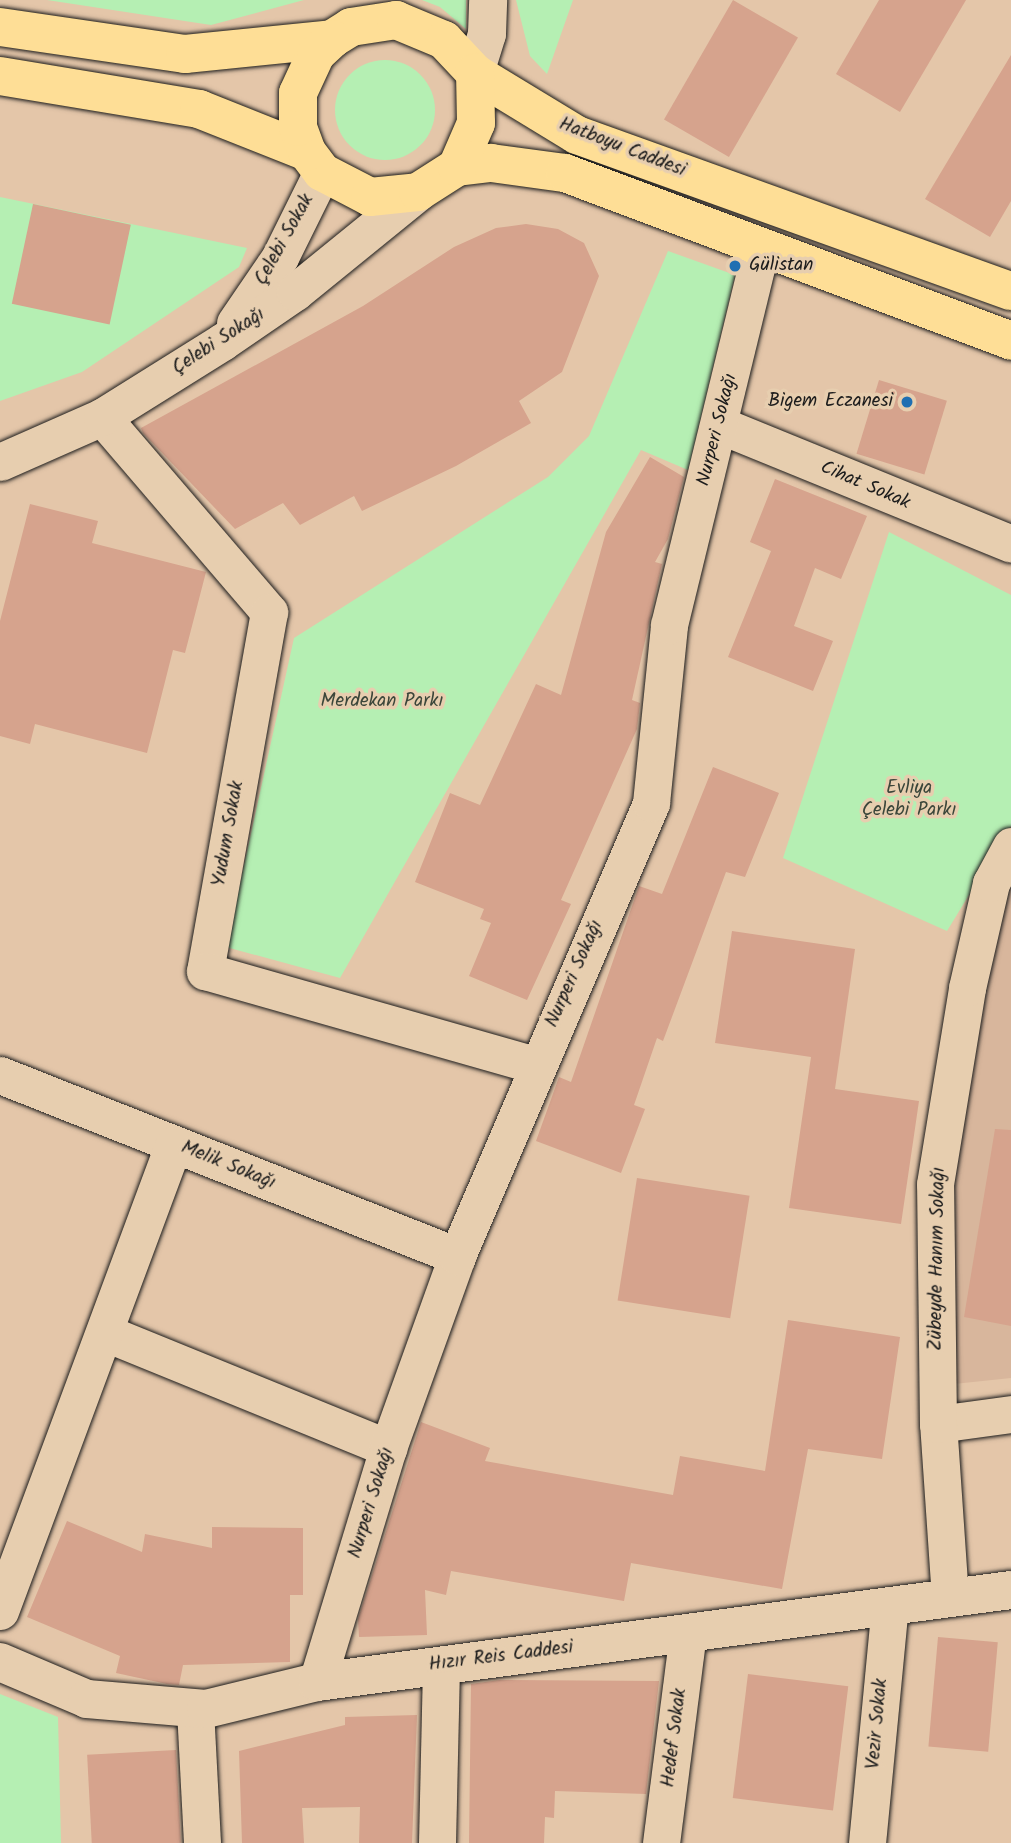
<!DOCTYPE html>
<meta charset="utf-8">
<style>
body{margin:0}
#map{position:relative;width:1011px;height:1843px;overflow:hidden;background:#e4c6a9;font-family:Kalam,sans-serif}
div>[style]{position:absolute}
.built>*{inset:0;background:#d8b69c}
.green>*{inset:0;background:#b5efb3}
.round{border-radius:50%}
.building>*{inset:0;background:#d6a38d;transform-origin:0 0}
.roads{filter:drop-shadow(0 0 2px #1c1c1c) drop-shadow(0 0 2px #1c1c1c)}
.street>*{height:37px;margin:-18.5px;padding:0 18.5px;transform-origin:18.5px;border-radius:18.5px;background:#e7ceaf}
.secondary>*{height:38px;margin:-19px;padding:0 19px;transform-origin:19px;border-radius:19px;background:#e7ceaf}
.primary>*{height:38px;margin:-19px;padding:0 19px;transform-origin:19px;border-radius:19px;background:#fede96}
.dots>*{width:19px;height:19px;translate:-50% -50%;box-sizing:border-box;border:4px solid #e7ceaf;border-radius:50%}
span{translate:-50% -50%;white-space:nowrap;text-align:center;line-height:1.15;-webkit-text-stroke:7px #e7ceaf;paint-order:stroke}
.street-label{font-size:19px;color:#1c1c1c}
.poi-label{font-size:19px;color:#1c1c1c}
.left{translate:0 -50%;text-align:left}
.right{translate:-100% -50%;text-align:right}
.park-label{font-size:19px;color:#3b463a}
</style>
<div id="map">
<div class="built">
<i style="clip-path:polygon(1011px 882px,1011px 1378px,954px 1384px,949px 1209px,962px 1093px)"></i>
</div>
<div class="green">
<i style="clip-path:polygon(47px 0,304px 0,211px 25px)"></i>
<i style="clip-path:polygon(422px 0,466px 0,466px 29px,440px 7px)"></i>
<i style="clip-path:polygon(516px 0,573px 0,547px 74px,530px 56px)"></i>
<i class="round" style="left:335px;top:60px;width:100px;height:100px"></i>
<i style="clip-path:polygon(0 197px,131px 224px,247px 248px,239px 267px,82px 372px,0 401px)"></i>
<i style="clip-path:polygon(668px 251px,735px 275px,688px 470px,641px 450px,340px 978px,226px 947px,294px 638px,548px 477px,589px 436px)"></i>
<i style="clip-path:polygon(889px 532px,1011px 595px,1011px 826px,947px 931px,783px 858px)"></i>
<i style="clip-path:polygon(0 1694px,58px 1717px,61px 1843px,0 1843px)"></i>
</div>
<div class="building">
<i style="left:733px;top:0;width:75px;height:138px;rotate:30deg"></i>
<i style="clip-path:polygon(879px 0,966px 0,900px 112px,836px 74px)"></i>
<i style="clip-path:polygon(1011px 55px,1011px 201px,990px 237px,925px 199px)"></i>
<i style="left:33px;top:204px;width:100px;height:102px;rotate:12deg"></i>
<i style="clip-path:polygon(526px 224px,558px 229px,584px 243px,599px 276px,562px 372px,519px 401px,531px 423px,456px 466px,362px 511px,354px 496px,300px 525px,283px 503px,235px 529px,143px 433px,141px 428px,363px 306px,454px 247px,496px 228px)"></i>
<i style="left:879px;top:380px;width:71px;height:77px;rotate:17deg"></i>
<i style="clip-path:polygon(650px 457px,684px 477px,668px 539px,655px 562px,662px 564px,632px 700px,640px 703px,637px 729px,561px 900px,571px 904px,527px 1000px,469px 976px,491px 923px,480px 919px,484px 909px,415px 882px,450px 793px,480px 805px,536px 684px,561px 695px,606px 532px)"></i>
<i style="clip-path:polygon(775px 479px,867px 516px,841px 579px,815px 568px,794px 626px,833px 641px,813px 691px,728px 657px,771px 551px,750px 542px)"></i>
<i style="clip-path:polygon(30px 504px,98px 521px,92px 543px,206px 572px,185px 653px,173px 650px,147px 753px,35px 724px,30px 744px,0 736px,0 621px)"></i>
<i style="clip-path:polygon(713px 767px,779px 793px,745px 877px,726px 872px,663px 1041px,657px 1038px,634px 1105px,645px 1109px,621px 1173px,536px 1141px,559px 1077px,571px 1082px,639px 886px,662px 894px)"></i>
<i style="clip-path:polygon(732px 931px,855px 949px,835px 1089px,919px 1101px,901px 1224px,789px 1208px,811px 1057px,715px 1043px)"></i>
<i style="clip-path:polygon(995px 1129px,1011px 1130px,1011px 1326px,964px 1317px)"></i>
<i style="left:637px;top:1178px;width:114px;height:124px;rotate:9deg"></i>
<i style="clip-path:polygon(788px 1320px,900px 1337px,882px 1459px,808px 1449px,782px 1589px,631px 1563px,624px 1601px,451px 1571px,446px 1595px,425px 1590px,427px 1635px,359px 1637px,358px 1619px,421px 1422px,490px 1448px,485px 1461px,673px 1495px,680px 1456px,765px 1471px)"></i>
<i style="clip-path:polygon(67px 1521px,142px 1552px,145px 1534px,212px 1548px,212px 1527px,303px 1528px,303px 1595px,290px 1595px,290px 1662px,183px 1665px,179px 1685px,167px 1684px,116px 1673px,120px 1656px,27px 1617px)"></i>
<i style="left:938px;top:1637px;width:60px;height:110px;rotate:5deg"></i>
<i style="left:748px;top:1674px;width:101px;height:125px;rotate:7deg"></i>
<i style="clip-path:polygon(499px 1680px,659px 1681px,646px 1794px,555px 1791px,554px 1818px,545px 1817px,544px 1843px,469px 1843px,471px 1684px)"></i>
<i style="clip-path:polygon(417px 1715px,412px 1843px,359px 1843px,360px 1807px,302px 1808px,304px 1843px,242px 1843px,239px 1751px,345px 1725px,345px 1717px)"></i>
<i style="left:176px;top:1750px;width:93px;height:89px;rotate:87deg"></i>
</div>
<div class="roads">
<div class="street">
<i style="left:235px;top:323px;width:80px;rotate:-55.7deg"></i>
<i style="left:280px;top:257px;width:95px;rotate:-63.7deg"></i>
<i style="left:102px;top:417px;width:257px;rotate:49.4deg"></i>
<i style="left:269px;top:612px;width:365px;rotate:100.1deg"></i>
<i style="left:205px;top:971px;width:343px;rotate:15.9deg"></i>
<i style="left:720px;top:425px;width:314px;rotate:22.2deg"></i>
<i style="left:0;top:462px;width:111px;rotate:-23.8deg"></i>
<i style="left:102px;top:417px;width:142px;rotate:-32deg"></i>
<i style="left:222px;top:342px;width:88px;rotate:-34.4deg"></i>
<i style="left:295px;top:292px;width:159px;rotate:-39.1deg"></i>
<i style="left:0;top:1075px;width:492px;rotate:21.6deg"></i>
<i style="left:106px;top:1333px;width:305px;rotate:22.2deg"></i>
<i style="left:938px;top:1424px;width:74px;rotate:-7.8deg"></i>
<i style="left:950px;top:1598px;width:174px;rotate:-93.9deg"></i>
<i style="left:938px;top:1424px;width:240px;rotate:-90.7deg"></i>
<i style="left:935px;top:1184px;width:199px;rotate:-80.7deg"></i>
<i style="left:967px;top:988px;width:108px;rotate:-77.1deg"></i>
<i style="left:991px;top:883px;width:42px;rotate:-61.6deg"></i>
<i style="left:0;top:1611px;width:498px;rotate:-69.6deg"></i>
<i style="left:317px;top:1682px;width:245px;rotate:-73.1deg"></i>
<i style="left:388px;top:1448px;width:204px;rotate:-70.2deg"></i>
<i style="left:457px;top:1256px;width:493px;rotate:-66.8deg"></i>
<i style="left:651px;top:803px;width:179px;rotate:-84.2deg"></i>
<i style="left:669px;top:625px;width:388px;rotate:-76.3deg"></i>
<i style="left:195px;top:1709px;width:134px;rotate:87deg"></i>
<i style="left:437px;top:1843px;width:178px;rotate:-88.7deg"></i>
<i style="left:661px;top:1843px;width:212px;rotate:-82.7deg"></i>
<i style="left:867px;top:1843px;width:238px;rotate:-84.5deg"></i>
</div>
<div class="secondary">
<i style="left:475px;top:73px;width:41px;rotate:-72.9deg"></i>
<i style="left:487px;top:34px;width:34px;rotate:-88deg"></i>
<i style="left:0;top:1662px;width:95px;rotate:23deg"></i>
<i style="left:87px;top:1699px;width:119px;rotate:4.8deg"></i>
<i style="left:206px;top:1709px;width:114px;rotate:-13.7deg"></i>
<i style="left:317px;top:1682px;width:700px;rotate:-7.55deg"></i>
</div>
<div class="primary">
<i style="left:0;top:27px;width:187px;rotate:8.3deg"></i>
<i style="left:185px;top:54px;width:148px;rotate:-5.8deg"></i>
<i style="left:332px;top:39px;width:22px;rotate:-32deg"></i>
<i style="left:351px;top:27px;width:46px;rotate:-8.8deg"></i>
<i style="left:396px;top:20px;width:52px;rotate:22.6deg"></i>
<i style="left:444px;top:40px;width:45px;rotate:46.8deg"></i>
<i style="left:475px;top:73px;width:119px;rotate:31.3deg"></i>
<i style="left:577px;top:135px;width:461px;rotate:19.8deg"></i>
<i style="left:0;top:76px;width:202px;rotate:9.4deg"></i>
<i style="left:199px;top:109px;width:116px;rotate:21.7deg"></i>
<i style="left:307px;top:152px;width:25px;rotate:53deg"></i>
<i style="left:322px;top:172px;width:54px;rotate:27.5deg"></i>
<i style="left:370px;top:197px;width:48px;rotate:-5.9deg"></i>
<i style="left:418px;top:192px;width:46px;rotate:-32.7deg"></i>
<i style="left:457px;top:167px;width:34px;rotate:-7deg"></i>
<i style="left:491px;top:163px;width:75px;rotate:7.7deg"></i>
<i style="left:565px;top:173px;width:477px;rotate:20.6deg"></i>
<i style="left:307px;top:152px;width:27px;rotate:-110deg"></i>
<i style="left:298px;top:127px;width:34px;rotate:-90deg"></i>
<i style="left:298px;top:93px;width:43px;rotate:-65.2deg"></i>
<i style="left:316px;top:54px;width:22px;rotate:-43deg"></i>
<i style="left:457px;top:167px;width:48px;rotate:-66.6deg"></i>
<i style="left:476px;top:123px;width:50px;rotate:-91.1deg"></i>
</div>
</div>
<div class="dots">
<i style="left:735px;top:266px;background:#1f6fb2"></i>
<i style="left:907px;top:402px;background:#1f6fb2"></i>
</div>
<div class="street-label">
<span style="left:622px;top:148px;rotate:21deg">Hatboyu Caddesi</span>
<span style="left:285px;top:240px;rotate:-61deg">Çelebi Sokak</span>
<span style="left:219px;top:342px;rotate:-33deg">Çelebi Sokağı</span>
<span style="left:718px;top:430px;rotate:-76deg">Nurperi Sokağı</span>
<span style="left:865px;top:486px;rotate:23deg">Cihat Sokak</span>
<span style="left:229px;top:834px;rotate:-80deg">Yudum Sokak</span>
<span style="left:575px;top:974px;rotate:-66deg">Nurperi Sokağı</span>
<span style="left:228px;top:1166px;rotate:22deg">Melik Sokağı</span>
<span style="left:938px;top:1259px;rotate:-89deg">Zübeyde Hanım Sokağı</span>
<span style="left:372px;top:1503px;rotate:-73deg">Nurperi Sokağı</span>
<span style="left:501px;top:1657px;rotate:-7deg">Hızır Reis Caddesi</span>
<span style="left:878px;top:1724px;rotate:-85deg">Vezir Sokak</span>
<span style="left:675px;top:1738px;rotate:-83deg">Hedef Sokak</span>
</div>
<div class="poi-label">
<span class="left" style="left:749px;top:266px">Gülistan</span>
<span class="right" style="left:893px;top:402px">Bigem Eczanesi</span>
</div>
<div class="park-label">
<span style="left:382px;top:702px">Merdekan Parkı</span>
<span style="left:909px;top:800px">Evliya<br>Çelebi Parkı</span>
</div>
</div>
